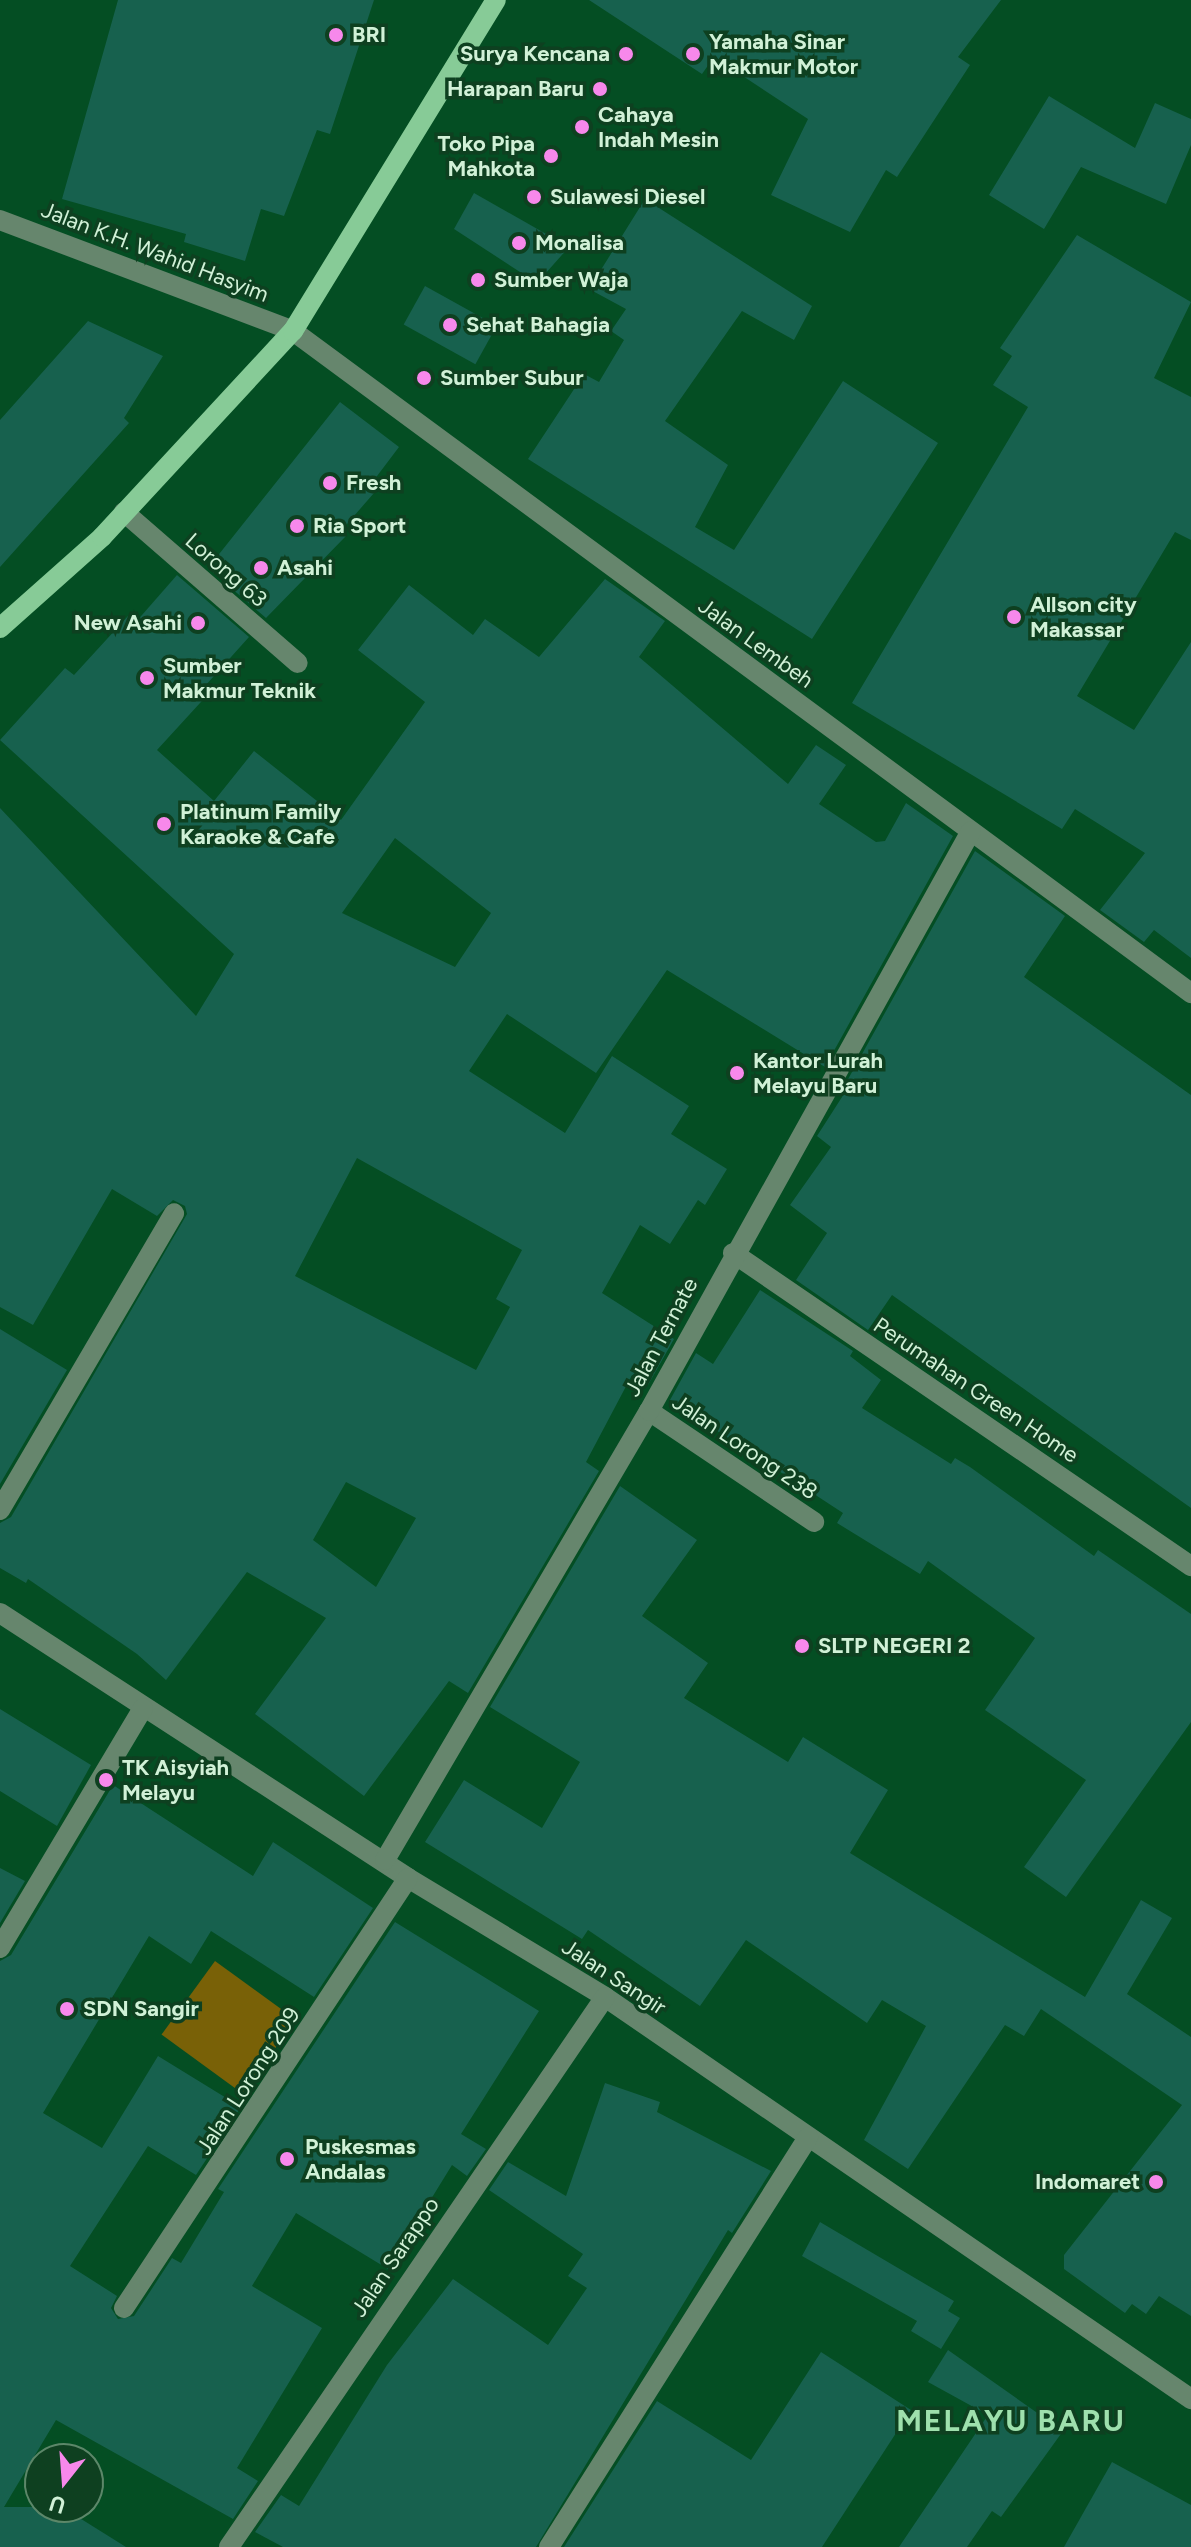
<!DOCTYPE html>
<style>
body{margin:0}
#map{position:relative;width:1191px;height:2547px;overflow:hidden;background:#044e23;font-family:Figtree,sans-serif}
div>[style]{position:absolute}
.green>*{inset:0;background:#796107;transform-origin:0 0}
.building>*{inset:0;background:#17614e;transform-origin:0 0}
.minor>*{height:20px;margin:-10px;padding:0 10px;transform-origin:10px;border-radius:10px;background:#66866d}
.major>*{height:20px;margin:-10px;padding:0 10px;transform-origin:10px;border-radius:10px;background:#87cb97}
.dots>*{width:22px;height:22px;translate:-50% -50%;box-sizing:border-box;border:4px solid #0e4020;border-radius:50%}
span{translate:-50% -50%;white-space:nowrap;text-align:center;line-height:1.15;-webkit-text-stroke:7px #0e4020;paint-order:stroke}
.poi-label{font-size:22px;color:#d1f1d7;font-weight:700}
.left{translate:0 -50%;text-align:left}
.right{translate:-100% -50%;text-align:right}
.street-label{font-size:22px;color:#d1f1d7}
.district-label{font-size:30px;color:#9ee0ad;font-weight:700;letter-spacing:2px}
.north{position:absolute;left:24px;top:2443px;width:80px;height:80px;box-sizing:border-box;background:#0e4020;border:2px solid #5c8769;border-radius:50%;rotate:197deg;font-size:22px;font-weight:700;line-height:32px;text-align:center;color:#d1f1d7}
.north::after{content:'';display:block;margin:auto;width:28px;height:36px;background:#f788eb;clip-path:polygon(50% 0,100% 100%,50% 72%,0 100%)}
</style>
<div id="map">
<div class="green">
<i style="left:215px;top:1961px;width:100px;height:91px;rotate:36deg"></i>
</div>
<div class="building">
<i style="clip-path:polygon(118px 0,374px 0,330px 134px,317px 130px,284px 216px,261px 209px,245px 261px,184px 242px,186px 234px,62px 199px)"></i>
<i style="clip-path:polygon(589px 0,1001px 0,958px 57px,970px 65px,897px 177px,886px 170px,850px 232px,771px 195px,808px 119px,714px 57px,702px 74px)"></i>
<i style="clip-path:polygon(1049px 96px,1135px 148px,1155px 103px,1191px 119px,1191px 145px,1166px 204px,1081px 167px,1044px 229px,989px 195px)"></i>
<i style="clip-path:polygon(474px 193px,569px 247px,537px 283px,454px 229px)"></i>
<i style="clip-path:polygon(645px 199px,812px 306px,794px 340px,742px 311px,665px 421px,728px 465px,695px 527px,734px 550px,843px 381px,938px 443px,812px 639px,528px 459px,584px 374px,599px 382px,624px 340px,611px 331px,626px 309px,589px 289px)"></i>
<i style="clip-path:polygon(1077px 235px,1191px 302px,1154px 378px,1191px 397px,1191px 540px,1175px 532px,1077px 696px,1134px 730px,1191px 642px,1191px 958px,1154px 930px,1144px 942px,1100px 910px,1145px 853px,1075px 809px,1062px 829px,852px 703px,1028px 407px,993px 385px,1012px 356px,1000px 348px)"></i>
<i style="left:425px;top:286px;width:82px;height:44px;rotate:29deg"></i>
<i style="clip-path:polygon(88px 321px,163px 356px,124px 418px,129px 423px,0 567px,0 420px)"></i>
<i style="clip-path:polygon(340px 402px,399px 447px,368px 488px,374px 493px,340px 532px,346px 536px,266px 618px,208px 568px)"></i>
<i style="clip-path:polygon(evenodd,177px 575px,249px 637px,205px 686px,211px 691px,157px 750px,214px 801px,254px 751px,341px 820px,425px 702px,358px 650px,409px 585px,473px 635px,485px 619px,539px 657px,605px 579px,665px 621px,639px 657px,788px 784px,816px 745px,846px 765px,819px 804px,876px 842px,885px 841px,906px 803px,953px 836px,825px 1067px,667px 970px,596px 1073px,507px 1014px,469px 1071px,565px 1133px,612px 1056px,689px 1106px,671px 1134px,727px 1169px,705px 1205px,698px 1200px,670px 1244px,640px 1225px,602px 1293px,674px 1339px,648px 1385px,632px 1375px,586px 1462px,599px 1471px,468px 1693px,449px 1681px,364px 1796px,255px 1714px,326px 1618px,247px 1572px,166px 1680px,137px 1654px,28px 1579px,26px 1583px,0 1568px,0 1523px,11px 1517px,187px 1214px,185px 1206px,173px 1200px,157px 1216px,112px 1189px,33px 1325px,0 1307px,0 808px,196px 1016px,234px 954px,0 740px,65px 668px,74px 675px,128px 616px,135px 623px,177px 575px,395px 838px,491px 913px,455px 967px,342px 913px,395px 838px,177px 575px,357px 1158px,522px 1250px,496px 1299px,510px 1307px,476px 1370px,295px 1276px,357px 1158px,177px 575px,346px 1482px,416px 1518px,376px 1587px,313px 1540px,346px 1482px)"></i>
<i style="clip-path:polygon(975px 851px,1065px 916px,1024px 977px,1191px 1095px,1191px 1508px,892px 1295px,868px 1330px,796px 1280px,827px 1233px,790px 1205px,831px 1147px,817px 1136px,851px 1083px,847px 1081px)"></i>
<i style="clip-path:polygon(760px 1290px,853px 1351px,850px 1356px,881px 1380px,862px 1408px,951px 1464px,955px 1458px,970px 1467px,1094px 1556px,1098px 1550px,1191px 1614px,1191px 1722px,1066px 1897px,1024px 1867px,1086px 1780px,985px 1710px,1035px 1638px,928px 1561px,920px 1574px,837px 1523px,843px 1513px,670px 1400px,696px 1353px,713px 1364px)"></i>
<i style="clip-path:polygon(0 1329px,67px 1370px,0 1484px)"></i>
<i style="clip-path:polygon(620px 1486px,697px 1540px,642px 1616px,708px 1663px,684px 1698px,788px 1762px,803px 1737px,888px 1790px,850px 1853px,1085px 1997px,1141px 1900px,1172px 1918px,1127px 1994px,1191px 2037px,1191px 2316px,1159px 2296px,1146px 2314px,1132px 2304px,1125px 2313px,1064px 2269px,1064px 2255px,1182px 2105px,1041px 2009px,1024px 2036px,1005px 2025px,908px 2169px,864px 2140px,926px 2026px,882px 2000px,867px 2023px,746px 1940px,700px 2006px,588px 1930px,582px 1939px,425px 1842px,464px 1780px,542px 1828px,580px 1762px,490px 1707px)"></i>
<i style="clip-path:polygon(0 1709px,91px 1765px,57px 1826px,0 1791px)"></i>
<i style="clip-path:polygon(113px 1785px,253px 1876px,273px 1842px,373px 1908px,314px 1997px,211px 1931px,191px 1964px,149px 1936px,43px 2113px,102px 2148px,158px 2056px,241px 2107px,196px 2175px,148px 2146px,70px 2266px,117px 2296px,111px 2308px,118px 2319px,134px 2316px,172px 2258px,181px 2263px,224px 2192px,218px 2189px,395px 1922px,539px 2011px,461px 2134px,486px 2149px,467px 2176px,452px 2165px,388px 2269px,296px 2213px,252px 2286px,322px 2328px,237px 2468px,258px 2481px,233px 2519px,56px 2420px,4px 2507px,62px 2507px,126px 2547px,0 2547px,0 1961px,11px 1955px)"></i>
<i style="clip-path:polygon(0 1868px,25px 1881px,0 1923px)"></i>
<i style="clip-path:polygon(605px 2083px,660px 2102px,657px 2112px,771px 2171px,732px 2233px,728px 2230px,536px 2547px,283px 2547px,255px 2532px,281px 2495px,299px 2506px,387px 2365px,453px 2279px,548px 2345px,587px 2288px,568px 2276px,583px 2254px,489px 2190px,508px 2162px,566px 2196px)"></i>
<i style="clip-path:polygon(820px 2222px,954px 2301px,948px 2311px,960px 2318px,941px 2349px,911px 2331px,917px 2321px,802px 2256px)"></i>
<i style="clip-path:polygon(948px 2350px,1063px 2431px,1001px 2517px,992px 2511px,967px 2547px,899px 2547px,988px 2415px,928px 2382px)"></i>
<i style="clip-path:polygon(821px 2352px,911px 2410px,822px 2547px,564px 2547px,657px 2401px,751px 2460px)"></i>
<i style="clip-path:polygon(1112px 2462px,1191px 2505px,1191px 2547px,1064px 2547px)"></i>
</div>
<div class="minor">
<i style="left:0;top:220px;width:313px;rotate:20.7deg"></i>
<i style="left:293px;top:331px;width:1116px;rotate:36.4deg"></i>
<i style="left:124px;top:512px;width:230px;rotate:41deg"></i>
<i style="left:733px;top:1253px;width:555px;rotate:34.35deg"></i>
<i style="left:649px;top:1411px;width:199px;rotate:33.9deg"></i>
<i style="left:0;top:1510px;width:344px;rotate:-59.6deg"></i>
<i style="left:0;top:1613px;width:487px;rotate:33deg"></i>
<i style="left:408px;top:1878px;width:230px;rotate:31.1deg"></i>
<i style="left:605px;top:1997px;width:711px;rotate:34.45deg"></i>
<i style="left:385px;top:1860px;width:521px;rotate:-59.55deg"></i>
<i style="left:649px;top:1411px;width:663px;rotate:-60.96deg"></i>
<i style="left:0;top:1948px;width:279px;rotate:-59.2deg"></i>
<i style="left:124px;top:2308px;width:515px;rotate:-56.56deg"></i>
<i style="left:229px;top:2547px;width:666px;rotate:-55.64deg"></i>
<i style="left:549px;top:2547px;width:485px;rotate:-57.7deg"></i>
</div>
<div class="major">
<i style="left:0;top:628px;width:137px;rotate:-41.7deg"></i>
<i style="left:102px;top:537px;width:281px;rotate:-47.2deg"></i>
<i style="left:293px;top:331px;width:388px;rotate:-58.5deg"></i>
</div>
<div class="dots">
<i style="left:336px;top:35px;background:#f788eb"></i>
<i style="left:626px;top:54px;background:#f788eb"></i>
<i style="left:693px;top:54px;background:#f788eb"></i>
<i style="left:600px;top:89px;background:#f788eb"></i>
<i style="left:582px;top:127px;background:#f788eb"></i>
<i style="left:551px;top:156px;background:#f788eb"></i>
<i style="left:534px;top:197px;background:#f788eb"></i>
<i style="left:519px;top:243px;background:#f788eb"></i>
<i style="left:478px;top:280px;background:#f788eb"></i>
<i style="left:450px;top:325px;background:#f788eb"></i>
<i style="left:424px;top:378px;background:#f788eb"></i>
<i style="left:330px;top:483px;background:#f788eb"></i>
<i style="left:297px;top:526px;background:#f788eb"></i>
<i style="left:261px;top:568px;background:#f788eb"></i>
<i style="left:1014px;top:617px;background:#f788eb"></i>
<i style="left:198px;top:623px;background:#f788eb"></i>
<i style="left:147px;top:678px;background:#f788eb"></i>
<i style="left:164px;top:824px;background:#f788eb"></i>
<i style="left:737px;top:1073px;background:#f788eb"></i>
<i style="left:802px;top:1646px;background:#f788eb"></i>
<i style="left:106px;top:1780px;background:#f788eb"></i>
<i style="left:67px;top:2009px;background:#f788eb"></i>
<i style="left:287px;top:2159px;background:#f788eb"></i>
<i style="left:1156px;top:2182px;background:#f788eb"></i>
</div>
<div class="poi-label">
<span class="left" style="left:352px;top:35px">BRI</span>
<span class="left" style="left:709px;top:54px">Yamaha Sinar<br>Makmur Motor</span>
<span class="right" style="left:610px;top:54px">Surya Kencana</span>
<span class="right" style="left:584px;top:89px">Harapan Baru</span>
<span class="left" style="left:598px;top:127px">Cahaya<br>Indah Mesin</span>
<span class="right" style="left:535px;top:156px">Toko Pipa<br>Mahkota</span>
<span class="left" style="left:550px;top:197px">Sulawesi Diesel</span>
<span class="left" style="left:535px;top:243px">Monalisa</span>
<span class="left" style="left:494px;top:280px">Sumber Waja</span>
<span class="left" style="left:466px;top:325px">Sehat Bahagia</span>
<span class="left" style="left:440px;top:378px">Sumber Subur</span>
<span class="left" style="left:346px;top:483px">Fresh</span>
<span class="left" style="left:313px;top:526px">Ria Sport</span>
<span class="left" style="left:277px;top:568px">Asahi</span>
<span class="left" style="left:1030px;top:617px">Allson city<br>Makassar</span>
<span class="right" style="left:182px;top:623px">New Asahi</span>
<span class="left" style="left:163px;top:678px">Sumber<br>Makmur Teknik</span>
<span class="left" style="left:180px;top:824px">Platinum Family<br>Karaoke &amp; Cafe</span>
<span class="left" style="left:753px;top:1073px">Kantor Lurah<br>Melayu Baru</span>
<span class="left" style="left:818px;top:1646px">SLTP NEGERI 2</span>
<span class="left" style="left:122px;top:1780px">TK Aisyiah<br>Melayu</span>
<span class="left" style="left:83px;top:2009px">SDN Sangir</span>
<span class="left" style="left:305px;top:2159px">Puskesmas<br>Andalas</span>
<span class="right" style="left:1140px;top:2182px">Indomaret</span>
</div>
<div class="street-label">
<span style="left:155px;top:252px;rotate:21deg">Jalan K.H. Wahid Hasyim</span>
<span style="left:226px;top:570px;rotate:41deg">Lorong 63</span>
<span style="left:756px;top:643px;rotate:36deg">Jalan Lembeh</span>
<span style="left:661px;top:1337px;rotate:-62deg">Jalan Ternate</span>
<span style="left:976px;top:1390px;rotate:34deg">Perumahan Green Home</span>
<span style="left:745px;top:1447px;rotate:34deg">Jalan Lorong 238</span>
<span style="left:614px;top:1977px;rotate:33deg">Jalan Sangir</span>
<span style="left:248px;top:2081px;rotate:-57deg">Jalan Lorong 209</span>
<span style="left:395px;top:2257px;rotate:-56deg">Jalan Sarappo</span>
</div>
<div class="district-label">
<span style="left:1011px;top:2421px">MELAYU BARU</span>
</div>
<div class="north">U</div>
</div>
